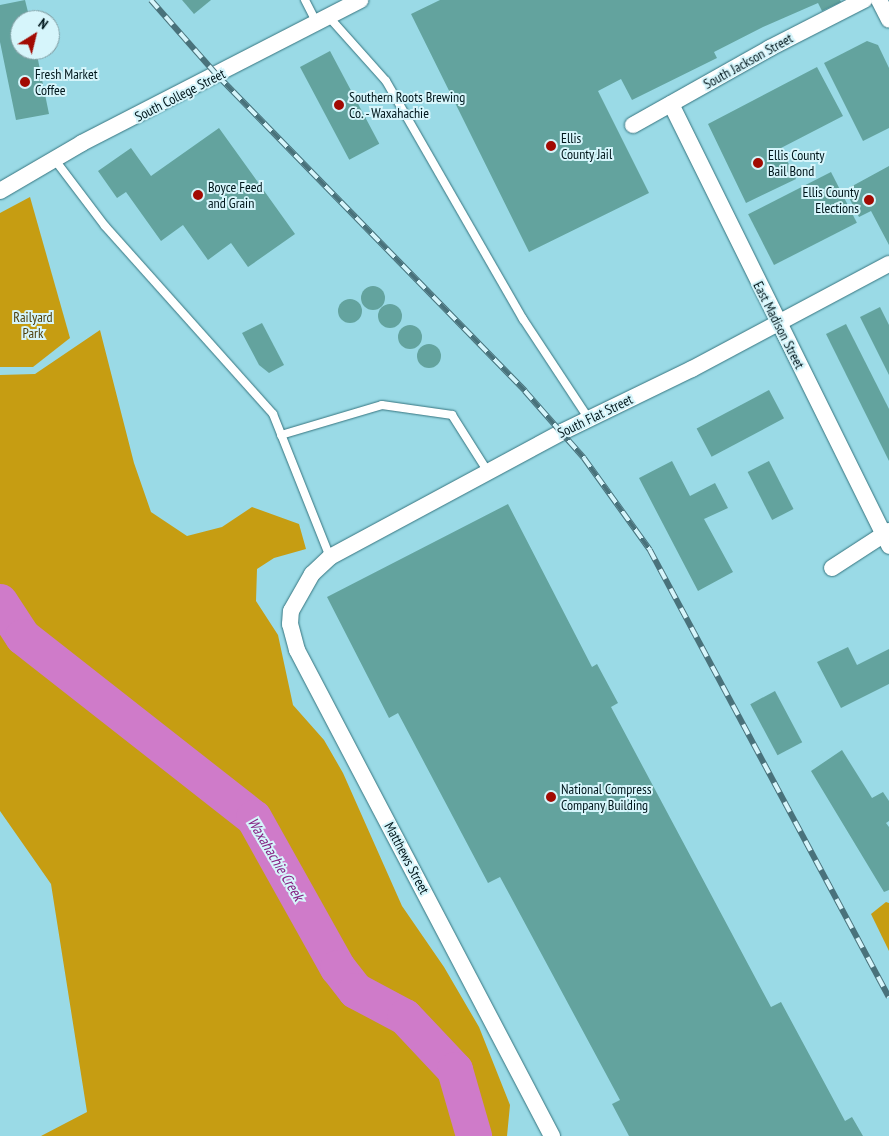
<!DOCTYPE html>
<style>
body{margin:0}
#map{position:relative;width:889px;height:1136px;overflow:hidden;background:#9adae6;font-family:"PT Sans Narrow",sans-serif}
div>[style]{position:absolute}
.green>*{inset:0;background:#c69d12}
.river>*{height:36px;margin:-18px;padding:0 18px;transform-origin:18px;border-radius:18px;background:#cf7bc9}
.building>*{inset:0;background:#63a39e;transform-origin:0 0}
.round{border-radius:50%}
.roads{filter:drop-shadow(0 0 1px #35747f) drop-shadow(0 0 1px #35747f)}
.lane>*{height:8px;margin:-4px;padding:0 4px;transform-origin:4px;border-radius:4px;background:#fff}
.street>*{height:16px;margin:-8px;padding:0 8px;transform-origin:8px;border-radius:8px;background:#fff}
.rail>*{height:5.5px;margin-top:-2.75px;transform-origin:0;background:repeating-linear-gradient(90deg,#d6f5fb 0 11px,#49727b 0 22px);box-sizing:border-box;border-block:1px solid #49727b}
.dots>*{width:14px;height:14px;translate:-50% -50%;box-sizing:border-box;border:2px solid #d6f5fb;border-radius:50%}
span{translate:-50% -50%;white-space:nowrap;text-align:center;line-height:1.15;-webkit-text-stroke:4px #d6f5fb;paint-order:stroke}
.street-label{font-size:14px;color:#00161b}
.poi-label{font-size:14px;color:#00161b}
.left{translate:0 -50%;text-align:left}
.right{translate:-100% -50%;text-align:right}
.park-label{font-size:14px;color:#4e3e0a}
.water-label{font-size:15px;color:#851f81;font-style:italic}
.north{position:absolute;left:10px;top:10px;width:50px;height:50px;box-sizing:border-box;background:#d6f5fb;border:1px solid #809ca1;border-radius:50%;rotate:36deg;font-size:14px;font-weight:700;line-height:20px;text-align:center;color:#00161b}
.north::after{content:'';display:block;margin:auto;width:18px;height:22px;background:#a20b03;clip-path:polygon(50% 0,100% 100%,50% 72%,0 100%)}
</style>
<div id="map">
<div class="green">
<i style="clip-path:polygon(30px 197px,70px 338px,33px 367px,0 367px,0 213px)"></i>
<i style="clip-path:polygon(100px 330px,134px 463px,151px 512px,187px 536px,222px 527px,252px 507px,299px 524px,306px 549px,274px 558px,257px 569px,256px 601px,278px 635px,293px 705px,324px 740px,343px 773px,402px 906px,444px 967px,479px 1027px,510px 1105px,507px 1136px,41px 1136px,87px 1112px,51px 884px,0 811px,0 375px,35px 374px)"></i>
<i style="clip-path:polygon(886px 902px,889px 903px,889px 951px,871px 914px)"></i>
</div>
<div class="river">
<i style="left:0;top:602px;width:42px;rotate:56.7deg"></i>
<i style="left:23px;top:637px;width:293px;rotate:38.1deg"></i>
<i style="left:254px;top:818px;width:172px;rotate:60.8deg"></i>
<i style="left:338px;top:968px;width:29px;rotate:52deg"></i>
<i style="left:356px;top:991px;width:55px;rotate:28deg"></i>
<i style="left:405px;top:1017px;width:73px;rotate:46.7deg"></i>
<i style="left:455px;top:1070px;width:69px;rotate:73.9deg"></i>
</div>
<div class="building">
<i style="clip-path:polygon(25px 0,30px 20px,20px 20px,20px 50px,36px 50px,49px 114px,16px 120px,0 42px,0 5px)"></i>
<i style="clip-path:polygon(182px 0,211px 0,194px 14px)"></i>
<i style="clip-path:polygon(440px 0,840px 0,841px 2px,822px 11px,818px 3px,763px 27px,714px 52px,717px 58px,632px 100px,621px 79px,598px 91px,649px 193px,529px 252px,411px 14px)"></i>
<i style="clip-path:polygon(867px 41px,878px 45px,889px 68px,889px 128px,863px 141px,824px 63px)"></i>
<i style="left:330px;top:51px;width:105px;height:34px;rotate:62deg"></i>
<i style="clip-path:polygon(817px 67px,843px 116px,781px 148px,796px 179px,746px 203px,708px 124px)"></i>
<i style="clip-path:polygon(219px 128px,295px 234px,248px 267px,231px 243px,208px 260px,183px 225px,161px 241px,126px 192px,117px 198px,98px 171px,131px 148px,151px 176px)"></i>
<i style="clip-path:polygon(889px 166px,889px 245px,871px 211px,859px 217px,845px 190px)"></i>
<i style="left:831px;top:172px;width:57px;height:93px;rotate:63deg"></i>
<i class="round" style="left:361px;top:286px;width:24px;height:24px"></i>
<i class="round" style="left:338px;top:299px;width:24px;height:24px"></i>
<i class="round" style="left:378px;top:304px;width:24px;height:24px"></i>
<i style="clip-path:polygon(880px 307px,889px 325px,889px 375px,860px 317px)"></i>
<i style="clip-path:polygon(262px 323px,284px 365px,269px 373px,259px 365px,242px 333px)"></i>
<i style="clip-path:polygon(846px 324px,889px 409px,889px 461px,826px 334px)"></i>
<i class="round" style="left:398px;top:325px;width:24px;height:24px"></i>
<i class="round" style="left:417px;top:344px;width:24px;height:24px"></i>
<i style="left:769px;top:390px;width:32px;height:82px;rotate:62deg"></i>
<i style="clip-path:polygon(672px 461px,690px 496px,715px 483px,728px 508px,704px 519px,733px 572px,698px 591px,639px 478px)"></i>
<i style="left:769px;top:461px;width:54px;height:24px;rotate:63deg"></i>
<i style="clip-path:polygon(508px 504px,592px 667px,597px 664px,618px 703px,611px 707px,771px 1007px,781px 1002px,845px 1121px,852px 1117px,863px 1136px,629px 1136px,612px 1104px,620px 1100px,500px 877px,488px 883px,398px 713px,389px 718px,327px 597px)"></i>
<i style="clip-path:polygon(848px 647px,857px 665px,889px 649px,889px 684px,841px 708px,817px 662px)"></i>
<i style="left:775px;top:691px;width:58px;height:28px;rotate:62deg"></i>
<i style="clip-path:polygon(842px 750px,872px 798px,883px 792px,889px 801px,889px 821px,886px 823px,889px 827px,889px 890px,884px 892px,811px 771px)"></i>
</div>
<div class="roads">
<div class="lane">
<i style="left:305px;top:0;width:25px;rotate:63deg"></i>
<i style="left:328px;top:16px;width:87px;rotate:48.3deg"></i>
<i style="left:386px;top:81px;width:275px;rotate:60.1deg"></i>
<i style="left:523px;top:319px;width:120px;rotate:56.6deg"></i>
<i style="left:55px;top:160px;width:83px;rotate:52.9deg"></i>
<i style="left:105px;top:226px;width:252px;rotate:48.2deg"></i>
<i style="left:273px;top:414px;width:154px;rotate:68.3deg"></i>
<i style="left:281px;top:435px;width:105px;rotate:-16.5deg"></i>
<i style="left:382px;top:405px;width:71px;rotate:8.1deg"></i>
<i style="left:452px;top:415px;width:67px;rotate:57.7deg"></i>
</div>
<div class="street">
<i style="left:879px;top:0;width:22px;rotate:63deg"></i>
<i style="left:671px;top:104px;width:493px;rotate:63.7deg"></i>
<i style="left:633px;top:125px;width:157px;rotate:-29.3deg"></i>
<i style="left:770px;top:48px;width:106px;rotate:-27.1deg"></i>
<i style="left:0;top:191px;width:95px;rotate:-30.3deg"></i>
<i style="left:82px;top:143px;width:313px;rotate:-27.2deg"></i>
<i style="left:832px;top:568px;width:68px;rotate:-33deg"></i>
<i style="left:552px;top:1136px;width:549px;rotate:-117.69deg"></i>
<i style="left:297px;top:650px;width:27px;rotate:-105deg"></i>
<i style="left:290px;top:624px;width:13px;rotate:-86deg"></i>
<i style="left:291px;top:611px;width:43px;rotate:-60.4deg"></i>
<i style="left:312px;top:574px;width:25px;rotate:-43deg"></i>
<i style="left:330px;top:557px;width:264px;rotate:-28.3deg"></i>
<i style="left:562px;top:432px;width:144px;rotate:-25.9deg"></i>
<i style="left:692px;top:369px;width:223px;rotate:-28.1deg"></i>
</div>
</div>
<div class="rail">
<i style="left:151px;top:0;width:101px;rotate:48.6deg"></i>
<i style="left:218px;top:76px;width:440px;rotate:45.7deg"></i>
<i style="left:525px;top:391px;width:89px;rotate:48.6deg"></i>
<i style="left:584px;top:458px;width:113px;rotate:54.3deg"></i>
<i style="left:650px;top:550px;width:507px;rotate:61.87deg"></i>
</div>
<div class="dots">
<i style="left:25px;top:82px;background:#a20b03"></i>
<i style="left:339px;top:105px;background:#a20b03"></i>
<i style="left:551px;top:146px;background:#a20b03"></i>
<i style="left:758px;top:163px;background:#a20b03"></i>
<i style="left:198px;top:195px;background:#a20b03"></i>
<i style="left:869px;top:200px;background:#a20b03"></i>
<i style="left:551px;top:797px;background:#a20b03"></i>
</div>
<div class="street-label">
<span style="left:748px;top:61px;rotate:-29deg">South Jackson Street</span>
<span style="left:180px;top:95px;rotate:-27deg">South College Street</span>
<span style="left:779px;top:325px;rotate:63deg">East Madison Street</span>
<span style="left:595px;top:416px;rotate:-26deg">South Flat Street</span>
<span style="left:407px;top:858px;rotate:62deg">Matthews Street</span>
</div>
<div class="poi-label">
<span class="left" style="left:35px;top:82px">Fresh Market<br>Coffee</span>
<span class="left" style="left:349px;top:105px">Southern Roots Brewing<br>Co. - Waxahachie</span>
<span class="left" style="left:561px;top:146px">Ellis<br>County Jail</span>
<span class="left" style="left:768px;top:163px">Ellis County<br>Bail Bond</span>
<span class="left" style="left:208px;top:195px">Boyce Feed<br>and Grain</span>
<span class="right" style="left:859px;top:200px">Ellis County<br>Elections</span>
<span class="left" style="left:561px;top:797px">National Compress<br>Company Building</span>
</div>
<div class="park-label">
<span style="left:33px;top:325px">Railyard<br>Park</span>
</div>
<div class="water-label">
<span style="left:276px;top:859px;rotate:59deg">Waxahachie Creek</span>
</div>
<div class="north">N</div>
</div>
